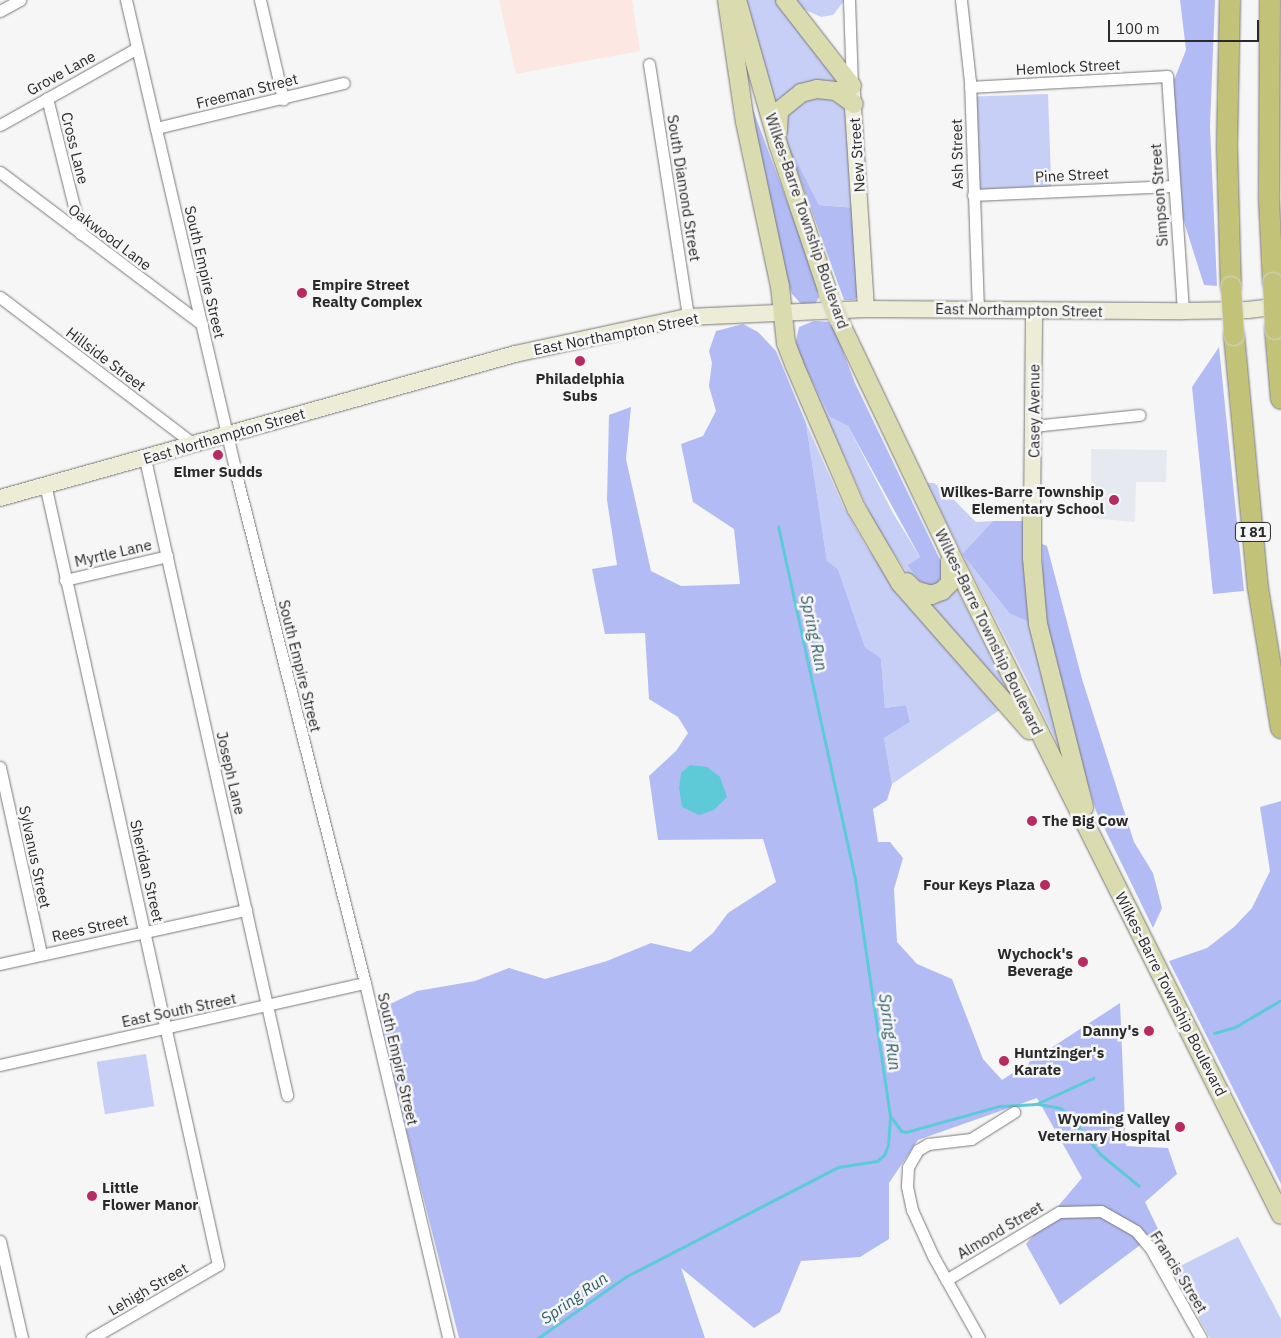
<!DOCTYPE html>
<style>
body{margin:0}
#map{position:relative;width:1281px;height:1338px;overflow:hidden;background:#f6f6f7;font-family:"IBM Plex Sans",sans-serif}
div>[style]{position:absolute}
.built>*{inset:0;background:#e7e9f1}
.industrial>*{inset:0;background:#fce7e3}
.green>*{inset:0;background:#c8cff7;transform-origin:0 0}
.forest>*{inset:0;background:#b3bbf4}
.water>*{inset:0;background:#5ecad8}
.stream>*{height:3px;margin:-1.5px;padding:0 1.5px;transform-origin:1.5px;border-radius:1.5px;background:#5ecad8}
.roads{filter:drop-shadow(0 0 1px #79797a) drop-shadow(0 0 1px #79797a)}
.street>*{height:11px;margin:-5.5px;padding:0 5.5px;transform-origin:5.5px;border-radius:5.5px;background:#fff}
.secondary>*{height:16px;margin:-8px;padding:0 8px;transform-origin:8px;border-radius:8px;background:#ededd7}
.primary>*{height:18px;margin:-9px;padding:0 9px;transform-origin:9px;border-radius:9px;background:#dadbaf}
.highway>*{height:20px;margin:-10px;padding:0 10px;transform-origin:10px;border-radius:10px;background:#c2c379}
.bridges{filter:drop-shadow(0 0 1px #d4d4d4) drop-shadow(0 0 1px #d4d4d4)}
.primary-bridge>*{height:18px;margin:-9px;padding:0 9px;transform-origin:9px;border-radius:9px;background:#dadbaf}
.highway-bridge>*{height:20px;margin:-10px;padding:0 10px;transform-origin:10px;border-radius:10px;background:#c2c379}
.dots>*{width:14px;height:14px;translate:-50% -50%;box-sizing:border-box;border:2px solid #f6f6f7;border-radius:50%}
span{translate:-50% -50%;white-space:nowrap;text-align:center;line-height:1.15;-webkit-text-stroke:5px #f6f6f7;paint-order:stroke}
.shield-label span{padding:1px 4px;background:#f6f6f7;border:1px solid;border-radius:4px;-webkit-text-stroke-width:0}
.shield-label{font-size:14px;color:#2a2a2a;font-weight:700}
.street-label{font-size:15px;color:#2a2a2a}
.poi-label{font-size:15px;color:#2a2a2a;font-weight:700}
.left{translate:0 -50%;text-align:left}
.right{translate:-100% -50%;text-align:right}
.water-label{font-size:16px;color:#2e5d64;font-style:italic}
.scale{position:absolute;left:1108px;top:20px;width:151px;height:22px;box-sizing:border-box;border:2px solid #2a2a2a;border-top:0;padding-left:6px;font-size:15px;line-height:18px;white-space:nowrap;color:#2a2a2a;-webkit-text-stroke:4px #f6f6f7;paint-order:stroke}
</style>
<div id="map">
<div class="built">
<i style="clip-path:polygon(1091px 449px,1167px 450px,1166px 482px,1136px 482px,1135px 522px,1092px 518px)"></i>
</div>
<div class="industrial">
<i style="clip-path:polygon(499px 0,632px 0,640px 51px,516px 74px)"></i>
</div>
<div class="green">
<i style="clip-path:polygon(745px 0,777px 0,841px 83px,795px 88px,773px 103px)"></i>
<i style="clip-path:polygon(794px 0,844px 0,844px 1px,833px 15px,821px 17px,799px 7px)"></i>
<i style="left:1048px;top:94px;width:93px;height:73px;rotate:88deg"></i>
<i style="clip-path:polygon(825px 97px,843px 106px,849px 115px,856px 208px,819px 205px,785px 137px,783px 129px,789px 107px,800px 100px)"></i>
<i style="clip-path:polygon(795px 346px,830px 417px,848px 426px,893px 513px,920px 557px,907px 565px,939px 584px,929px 588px,912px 580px,875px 525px)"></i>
<i style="clip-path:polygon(806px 423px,844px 508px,866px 546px,888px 578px,1001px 709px,892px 784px,884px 738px,910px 722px,906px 705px,885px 708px,881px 658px,865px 647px,838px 569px,827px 561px)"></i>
<i style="clip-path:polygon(927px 483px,934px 483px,944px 490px,976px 522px,993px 521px,962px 554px,1010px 614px,1029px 622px,1062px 753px,1026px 678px,962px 554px)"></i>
<i style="clip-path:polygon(957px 590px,1016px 706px,930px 607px)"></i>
<i style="left:146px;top:1054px;width:53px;height:50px;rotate:81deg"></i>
<i style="clip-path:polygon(1238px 1237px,1281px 1319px,1281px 1338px,1210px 1338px,1172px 1270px)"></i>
</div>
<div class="forest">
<i style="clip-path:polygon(1180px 0,1215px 0,1210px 126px,1217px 286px,1204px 285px,1179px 206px,1172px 85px,1186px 50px)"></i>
<i style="clip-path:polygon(752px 107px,821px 293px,814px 306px,803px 306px,792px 294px,784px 272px,768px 203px)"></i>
<i style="clip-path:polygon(785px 137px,819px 205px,856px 208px,858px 297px,854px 300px,844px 300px)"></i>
<i style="clip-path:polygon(814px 321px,832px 322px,855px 383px,944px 568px,939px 584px,923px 584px,907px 565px,920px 557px,848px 426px,830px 417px,795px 346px,799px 327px)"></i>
<i style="clip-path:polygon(743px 324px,758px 332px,776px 351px,806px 423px,827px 561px,838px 569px,865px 647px,881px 658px,885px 708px,906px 705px,910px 722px,884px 738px,892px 784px,887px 800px,873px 809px,878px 842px,890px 842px,903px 858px,894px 889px,897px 942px,917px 964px,952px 979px,983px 1059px,1002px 1080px,1120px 1003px,1126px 1146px,1168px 1148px,1177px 1174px,1145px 1202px,1159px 1231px,1060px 1305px,1026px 1244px,1082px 1178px,1037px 1098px,918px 1140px,889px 1183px,889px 1239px,860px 1257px,801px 1261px,780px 1312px,754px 1328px,681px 1268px,705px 1338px,459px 1338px,376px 1011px,417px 991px,475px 981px,509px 968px,545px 979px,607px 961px,651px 943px,690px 952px,713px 933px,728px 913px,776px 882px,763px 839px,658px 840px,649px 776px,676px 751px,688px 733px,678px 717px,649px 699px,645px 633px,605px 634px,592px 569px,617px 565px,607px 500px,609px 415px,631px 407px,626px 459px,651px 571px,681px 586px,740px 584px,734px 529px,693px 502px,681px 444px,703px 436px,716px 411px,709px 386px,712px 363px,709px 351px,716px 331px)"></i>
<i style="clip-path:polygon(1219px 347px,1244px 591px,1213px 594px,1192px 387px)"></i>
<i style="clip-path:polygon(993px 521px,1024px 521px,1024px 570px,1029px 622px,1010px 614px,962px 554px)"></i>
<i style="clip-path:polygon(1042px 544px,1047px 546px,1082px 679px,1134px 842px,1153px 873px,1162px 908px,1153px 928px,1096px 811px,1079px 756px,1055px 671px,1043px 605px)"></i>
<i style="clip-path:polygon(1281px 801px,1281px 1184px,1169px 961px,1207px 948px,1234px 927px,1252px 908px,1270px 871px,1260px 807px)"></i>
</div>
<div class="water">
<i style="clip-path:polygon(690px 765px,707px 767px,720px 777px,727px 797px,714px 810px,699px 815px,682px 807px,679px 788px,681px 773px)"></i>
</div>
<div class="stream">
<i style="left:1214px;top:1033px;width:22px;rotate:-16deg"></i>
<i style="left:1235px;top:1027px;width:53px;rotate:-30.4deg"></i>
<i style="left:1038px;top:1104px;width:22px;rotate:10deg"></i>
<i style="left:1060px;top:1108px;width:10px;rotate:37deg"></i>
<i style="left:1068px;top:1114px;width:51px;rotate:51.3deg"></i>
<i style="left:1100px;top:1154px;width:50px;rotate:39.4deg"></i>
<i style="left:891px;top:1117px;width:17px;rotate:54deg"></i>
<i style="left:901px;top:1131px;width:5px;rotate:11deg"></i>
<i style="left:906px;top:1132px;width:97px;rotate:-15.6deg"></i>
<i style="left:999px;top:1106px;width:37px;rotate:-3deg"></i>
<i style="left:1036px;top:1104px;width:63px;rotate:-24.5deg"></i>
<i style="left:538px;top:1338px;width:106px;rotate:-35deg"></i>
<i style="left:625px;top:1277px;width:240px;rotate:-27.3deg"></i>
<i style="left:838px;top:1167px;width:39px;rotate:-9deg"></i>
<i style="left:877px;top:1161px;width:9px;rotate:-41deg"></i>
<i style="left:884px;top:1155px;width:11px;rotate:-68deg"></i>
<i style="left:888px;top:1145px;width:29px;rotate:-86deg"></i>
<i style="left:890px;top:1116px;width:240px;rotate:-98.4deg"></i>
<i style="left:855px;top:879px;width:361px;rotate:-102.3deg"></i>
</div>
<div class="roads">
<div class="street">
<i style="left:126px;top:0;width:487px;rotate:76.9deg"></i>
<i style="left:236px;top:474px;width:525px;rotate:75.78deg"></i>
<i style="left:365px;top:983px;width:365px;rotate:76.8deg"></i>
<i style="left:260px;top:0;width:102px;rotate:76.9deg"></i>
<i style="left:849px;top:0;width:84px;rotate:88deg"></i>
<i style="left:961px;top:0;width:81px;rotate:83.7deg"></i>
<i style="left:970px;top:81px;width:228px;rotate:88deg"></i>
<i style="left:0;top:11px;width:23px;rotate:-29deg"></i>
<i style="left:649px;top:64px;width:256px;rotate:81.2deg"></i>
<i style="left:970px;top:87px;width:197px;rotate:-3.2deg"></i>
<i style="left:1167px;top:76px;width:236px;rotate:86.1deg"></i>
<i style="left:47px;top:98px;width:140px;rotate:76deg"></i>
<i style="left:0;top:125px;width:157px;rotate:-29.3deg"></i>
<i style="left:156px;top:128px;width:193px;rotate:-13.5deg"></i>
<i style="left:0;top:172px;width:253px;rotate:37deg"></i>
<i style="left:973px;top:195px;width:199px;rotate:-2.6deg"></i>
<i style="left:0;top:297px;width:245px;rotate:37.2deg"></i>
<i style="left:1034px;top:426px;width:106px;rotate:-6deg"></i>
<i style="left:145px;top:459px;width:652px;rotate:77.41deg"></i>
<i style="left:45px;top:484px;width:800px;rotate:77.51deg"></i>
<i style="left:218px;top:1265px;width:146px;rotate:149.9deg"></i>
<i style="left:65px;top:580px;width:105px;rotate:-13.2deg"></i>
<i style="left:0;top:767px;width:191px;rotate:77.6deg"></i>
<i style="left:0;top:964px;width:252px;rotate:-12.4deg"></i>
<i style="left:0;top:1065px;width:374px;rotate:-12.7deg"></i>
<i style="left:0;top:1241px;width:99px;rotate:77.2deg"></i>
<i style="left:946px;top:1280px;width:132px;rotate:-31deg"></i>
<i style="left:1059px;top:1212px;width:42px;rotate:-1.4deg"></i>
<i style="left:1101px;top:1211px;width:40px;rotate:29.7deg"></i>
<i style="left:1136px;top:1231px;width:23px;rotate:50deg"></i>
<i style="left:1151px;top:1249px;width:102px;rotate:60.7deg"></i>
<i style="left:979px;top:1338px;width:94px;rotate:-119.3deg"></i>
<i style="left:933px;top:1256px;width:51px;rotate:-114.5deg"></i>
<i style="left:912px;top:1210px;width:25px;rotate:-102deg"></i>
<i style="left:907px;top:1186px;width:19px;rotate:-87deg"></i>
<i style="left:908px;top:1167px;width:20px;rotate:-60deg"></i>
<i style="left:918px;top:1150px;width:12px;rotate:-31deg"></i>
<i style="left:928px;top:1144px;width:43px;rotate:-6.6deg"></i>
<i style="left:971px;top:1139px;width:51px;rotate:-32.1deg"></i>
</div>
<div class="secondary">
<i style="left:852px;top:92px;width:217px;rotate:86.3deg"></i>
<i style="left:0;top:498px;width:535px;rotate:-15.62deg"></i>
<i style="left:515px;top:354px;width:177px;rotate:-12.1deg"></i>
<i style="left:688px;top:317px;width:178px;rotate:-2.6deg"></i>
<i style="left:866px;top:309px;width:317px;rotate:0.4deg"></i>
<i style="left:1183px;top:311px;width:65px;rotate:-0.9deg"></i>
<i style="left:1248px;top:310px;width:33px;rotate:-7deg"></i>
<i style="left:1032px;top:513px;width:203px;rotate:-89.4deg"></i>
</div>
<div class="primary">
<i style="left:727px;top:0;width:123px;rotate:81.6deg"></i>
<i style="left:745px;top:122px;width:168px;rotate:78deg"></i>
<i style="left:780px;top:286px;width:57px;rotate:84deg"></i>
<i style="left:786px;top:343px;width:22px;rotate:69deg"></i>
<i style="left:794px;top:364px;width:157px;rotate:66.7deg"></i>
<i style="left:856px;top:508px;width:87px;rotate:59.6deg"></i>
<i style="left:900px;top:583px;width:196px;rotate:48.7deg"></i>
<i style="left:737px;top:0;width:150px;rotate:74.1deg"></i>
<i style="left:778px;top:144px;width:157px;rotate:71.4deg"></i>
<i style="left:785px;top:0;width:109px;rotate:52.1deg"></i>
<i style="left:778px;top:131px;width:20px;rotate:-87deg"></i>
<i style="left:779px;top:111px;width:28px;rotate:-39deg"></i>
<i style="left:801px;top:93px;width:16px;rotate:-14deg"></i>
<i style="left:817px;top:89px;width:19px;rotate:6deg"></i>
<i style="left:836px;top:91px;width:22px;rotate:36deg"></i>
<i style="left:838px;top:318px;width:258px;rotate:64.5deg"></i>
<i style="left:949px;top:551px;width:742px;rotate:63.43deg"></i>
<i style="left:1032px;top:513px;width:45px;rotate:90deg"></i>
<i style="left:1032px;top:558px;width:66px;rotate:84.8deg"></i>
<i style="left:1038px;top:624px;width:189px;rotate:75.9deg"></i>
<i style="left:907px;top:582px;width:11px;rotate:45deg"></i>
<i style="left:915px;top:590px;width:17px;rotate:17deg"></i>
<i style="left:931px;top:595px;width:12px;rotate:-20deg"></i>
<i style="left:942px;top:591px;width:11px;rotate:-45deg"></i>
<i style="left:950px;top:583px;width:22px;rotate:-90deg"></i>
</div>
<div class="highway">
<i style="left:1230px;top:0;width:147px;rotate:91.2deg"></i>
<i style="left:1227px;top:147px;width:140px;rotate:88.4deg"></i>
<i style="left:1270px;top:0;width:200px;rotate:90.3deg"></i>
<i style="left:1269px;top:200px;width:83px;rotate:87.2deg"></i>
<i style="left:1275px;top:329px;width:70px;rotate:85.1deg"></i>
<i style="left:1234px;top:335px;width:254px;rotate:84.6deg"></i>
<i style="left:1258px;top:588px;width:142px;rotate:80.7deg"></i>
</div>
</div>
<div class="bridges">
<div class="primary-bridge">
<i style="left:828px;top:293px;width:27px;rotate:68deg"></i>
</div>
<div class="highway-bridge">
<i style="left:1273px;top:283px;width:46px;rotate:87.5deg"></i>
<i style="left:1231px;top:287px;width:48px;rotate:86.4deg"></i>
</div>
</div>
<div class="dots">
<i style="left:302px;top:293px;background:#b82b61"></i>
<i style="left:580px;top:361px;background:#b82b61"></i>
<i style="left:218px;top:455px;background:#b82b61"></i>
<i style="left:1114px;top:500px;background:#b82b61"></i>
<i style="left:1032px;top:821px;background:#b82b61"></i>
<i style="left:1045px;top:885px;background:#b82b61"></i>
<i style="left:1083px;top:962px;background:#b82b61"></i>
<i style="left:1149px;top:1031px;background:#b82b61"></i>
<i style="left:1004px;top:1061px;background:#b82b61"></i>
<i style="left:1180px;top:1127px;background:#b82b61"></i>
<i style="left:92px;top:1196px;background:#b82b61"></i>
</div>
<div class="shield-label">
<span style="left:1253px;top:532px">I 81</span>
</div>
<div class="street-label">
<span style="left:1068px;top:67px;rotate:-3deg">Hemlock Street</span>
<span style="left:61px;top:73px;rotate:-29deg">Grove Lane</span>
<span style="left:247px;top:91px;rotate:-14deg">Freeman Street</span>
<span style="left:75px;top:148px;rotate:76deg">Cross Lane</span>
<span style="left:957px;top:154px;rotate:-91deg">Ash Street</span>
<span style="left:857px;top:155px;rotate:-94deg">New Street</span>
<span style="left:1072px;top:175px;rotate:-3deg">Pine Street</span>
<span style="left:684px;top:188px;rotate:81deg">South Diamond Street</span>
<span style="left:1159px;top:195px;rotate:-94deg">Simpson Street</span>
<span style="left:807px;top:221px;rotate:71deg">Wilkes-Barre Township Boulevard</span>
<span style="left:110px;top:237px;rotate:37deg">Oakwood Lane</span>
<span style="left:205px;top:272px;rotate:77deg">South Empire Street</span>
<span style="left:1019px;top:310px;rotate:1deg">East Northampton Street</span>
<span style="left:616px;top:334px;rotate:-11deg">East Northampton Street</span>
<span style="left:106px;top:359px;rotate:37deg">Hillside Street</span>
<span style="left:1034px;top:411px;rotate:-90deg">Casey Avenue</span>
<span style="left:224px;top:436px;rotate:-16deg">East Northampton Street</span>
<span style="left:113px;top:553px;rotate:-13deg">Myrtle Lane</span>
<span style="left:989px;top:632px;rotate:64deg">Wilkes-Barre Township Boulevard</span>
<span style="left:300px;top:666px;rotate:76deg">South Empire Street</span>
<span style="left:231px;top:773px;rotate:77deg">Joseph Lane</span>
<span style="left:35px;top:857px;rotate:78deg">Sylvanus Street</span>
<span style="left:147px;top:871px;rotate:77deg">Sheridan Street</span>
<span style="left:90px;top:928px;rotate:-13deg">Rees Street</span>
<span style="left:1171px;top:994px;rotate:63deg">Wilkes-Barre Township Boulevard</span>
<span style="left:179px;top:1010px;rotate:-12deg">East South Street</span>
<span style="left:398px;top:1059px;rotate:77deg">South Empire Street</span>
<span style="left:1000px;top:1230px;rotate:-31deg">Almond Street</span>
<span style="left:1179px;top:1272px;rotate:58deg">Francis Street</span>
<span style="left:148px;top:1289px;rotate:-30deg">Lehigh Street</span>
</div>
<div class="poi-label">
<span class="left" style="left:312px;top:293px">Empire Street<br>Realty Complex</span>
<span style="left:580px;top:387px">Philadelphia<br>Subs</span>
<span style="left:218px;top:472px">Elmer Sudds</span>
<span class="right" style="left:1104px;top:500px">Wilkes-Barre Township<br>Elementary School</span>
<span class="left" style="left:1042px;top:821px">The Big Cow</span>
<span class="right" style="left:1035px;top:885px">Four Keys Plaza</span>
<span class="right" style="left:1073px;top:962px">Wychock's<br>Beverage</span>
<span class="right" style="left:1139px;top:1031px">Danny's</span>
<span class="left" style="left:1014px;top:1061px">Huntzinger's<br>Karate</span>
<span class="right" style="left:1170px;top:1127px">Wyoming Valley<br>Veternary Hospital</span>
<span class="left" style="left:102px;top:1196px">Little<br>Flower Manor</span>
</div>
<div class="water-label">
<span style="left:814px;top:633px;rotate:78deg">Spring Run</span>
<span style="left:890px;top:1032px;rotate:82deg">Spring Run</span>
<span style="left:574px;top:1298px;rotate:-35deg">Spring Run</span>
</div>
<div class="scale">100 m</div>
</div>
